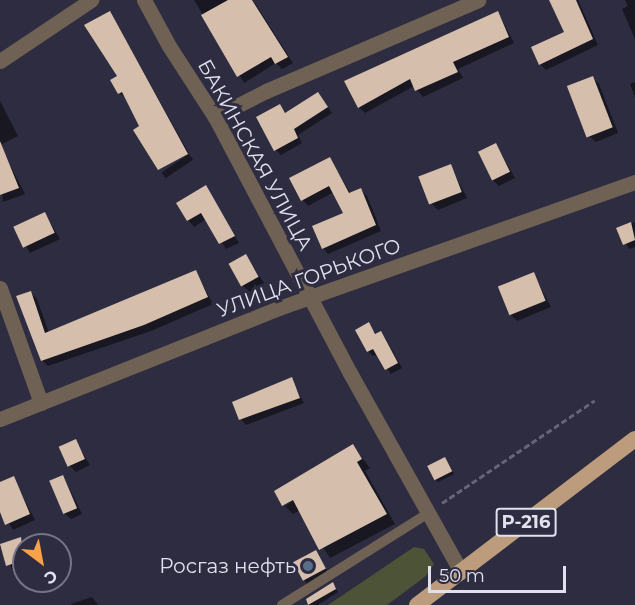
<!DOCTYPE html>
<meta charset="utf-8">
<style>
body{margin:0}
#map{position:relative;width:635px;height:605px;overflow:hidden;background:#2d2c40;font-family:Montserrat,sans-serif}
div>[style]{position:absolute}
.green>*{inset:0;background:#4c5336}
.shadow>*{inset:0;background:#0007;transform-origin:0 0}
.building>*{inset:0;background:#d5beac;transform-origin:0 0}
.path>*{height:3px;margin-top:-1.5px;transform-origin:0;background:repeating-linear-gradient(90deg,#666577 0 6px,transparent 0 9px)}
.service>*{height:10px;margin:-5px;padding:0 5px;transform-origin:5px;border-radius:5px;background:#6f6153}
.minor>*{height:15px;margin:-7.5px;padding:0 7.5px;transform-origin:7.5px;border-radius:7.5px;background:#6f6153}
.trunk>*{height:16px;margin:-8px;padding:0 8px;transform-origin:8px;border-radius:8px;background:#bc9c7c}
.dots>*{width:16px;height:16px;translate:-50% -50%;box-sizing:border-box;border:3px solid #2d2c40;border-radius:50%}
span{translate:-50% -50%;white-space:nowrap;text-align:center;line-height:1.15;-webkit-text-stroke:6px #2d2c40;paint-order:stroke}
.shield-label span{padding:2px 4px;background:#2d2c40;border:2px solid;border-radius:4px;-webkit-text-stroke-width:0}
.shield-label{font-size:18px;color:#e1e1ee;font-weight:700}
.street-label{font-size:20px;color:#e1e1ee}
.poi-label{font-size:20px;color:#e1e1ee}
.right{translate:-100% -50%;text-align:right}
.north{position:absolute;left:12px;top:533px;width:60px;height:60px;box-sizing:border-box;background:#2d2c40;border:2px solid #757486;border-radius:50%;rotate:148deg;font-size:16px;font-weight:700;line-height:24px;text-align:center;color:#e1e1ee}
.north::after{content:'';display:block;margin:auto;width:21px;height:27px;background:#f7a149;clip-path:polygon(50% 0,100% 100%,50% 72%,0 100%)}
.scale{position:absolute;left:428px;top:566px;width:138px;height:27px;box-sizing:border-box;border:3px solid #e1e1ee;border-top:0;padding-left:8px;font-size:18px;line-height:21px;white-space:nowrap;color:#e1e1ee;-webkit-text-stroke:4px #2d2c40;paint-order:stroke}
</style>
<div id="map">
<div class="green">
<i style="clip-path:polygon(414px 547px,424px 549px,434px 564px,426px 576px,387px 605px,328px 605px)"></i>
</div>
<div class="shadow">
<i style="clip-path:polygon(194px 0,253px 0,293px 63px,282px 69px,276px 63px,244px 83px)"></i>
<i style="clip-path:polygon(551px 0,578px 0,598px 45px,546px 70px,540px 64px,566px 33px)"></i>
<i style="clip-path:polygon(625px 0,635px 0,635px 39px,622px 9px,628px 6px)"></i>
<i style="clip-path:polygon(110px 12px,188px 152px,159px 168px,127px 98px,119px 93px)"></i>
<i style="clip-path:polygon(498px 12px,514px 43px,458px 69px,463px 78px,423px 97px,414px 86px,365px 113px,359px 107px)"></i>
<i style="clip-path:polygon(593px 78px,599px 84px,618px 133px,596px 142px,589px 136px)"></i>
<i style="clip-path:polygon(635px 82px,635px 97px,630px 84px)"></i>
<i style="clip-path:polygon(318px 94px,332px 113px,298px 135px,302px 143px,281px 155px,276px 150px,280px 106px,286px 114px)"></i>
<i style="clip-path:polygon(0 101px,18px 136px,0 145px)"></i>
<i style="clip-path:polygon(496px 144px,515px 178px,499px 186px,493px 180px)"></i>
<i style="left:189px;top:154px;width:7px;height:33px;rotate:56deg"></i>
<i style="clip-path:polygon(330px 159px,351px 194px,361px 190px,367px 196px,381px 231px,328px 254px,323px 248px,345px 214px,334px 192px,308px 206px,303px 200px)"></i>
<i style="clip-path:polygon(10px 165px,25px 194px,3px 202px,0 169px)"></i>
<i style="clip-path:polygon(450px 165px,467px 198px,438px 210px,432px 204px)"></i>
<i style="clip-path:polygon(205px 187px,239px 243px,226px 249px,206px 219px,194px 227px,188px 220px)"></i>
<i style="clip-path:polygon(45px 214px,60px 239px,30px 253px,15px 228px)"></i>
<i style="clip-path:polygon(635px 222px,635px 247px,629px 249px,618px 229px)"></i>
<i style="clip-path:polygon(246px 256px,264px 283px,250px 292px,243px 286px)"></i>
<i style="clip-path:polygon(196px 272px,213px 304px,151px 331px,48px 366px,42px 360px,31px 293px,37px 299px,49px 333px)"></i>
<i style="clip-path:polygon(533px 274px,551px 307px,517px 321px,511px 315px)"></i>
<i style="clip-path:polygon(368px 324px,377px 335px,380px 333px,385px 338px,402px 368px,391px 374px,378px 354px,373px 356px,368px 351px,357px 330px)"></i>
<i style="clip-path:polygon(291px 379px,304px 403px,246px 425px,241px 419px,234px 403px)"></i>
<i style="clip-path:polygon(75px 441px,90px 465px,76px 472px,70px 466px)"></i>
<i style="clip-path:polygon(353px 446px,370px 468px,365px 471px,395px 524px,330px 558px,300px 510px,293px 514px,285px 506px,300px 497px,284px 505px,276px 492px)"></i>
<i style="clip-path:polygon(447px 461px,454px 474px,438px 482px,435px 479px)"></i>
<i style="clip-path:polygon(63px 476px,82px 514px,71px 519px,64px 513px)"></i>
<i style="clip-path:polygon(13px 478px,35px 520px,13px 530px,0 508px,0 484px)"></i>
<i style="clip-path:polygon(20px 538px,27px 545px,24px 568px,13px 571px,0 546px)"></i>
<i style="left:316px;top:552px;width:24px;height:24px;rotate:60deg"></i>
<i style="clip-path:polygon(332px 584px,338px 592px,318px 605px,309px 605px,308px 599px)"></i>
<i style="clip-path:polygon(92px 597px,98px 605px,72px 605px,71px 604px)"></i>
</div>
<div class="building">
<i style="clip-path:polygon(228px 0,252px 0,288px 57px,275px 64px,271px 57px,237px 77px,201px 15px)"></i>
<i style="clip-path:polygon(549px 0,576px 0,593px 39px,539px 65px,531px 47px,564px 32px)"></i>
<i style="clip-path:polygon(110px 11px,188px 154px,158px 170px,133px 130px,139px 126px,122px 92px,118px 94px,110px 80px,117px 76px,84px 25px)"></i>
<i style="clip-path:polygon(498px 11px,509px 37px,453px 62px,458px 72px,415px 91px,410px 79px,358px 108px,344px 81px)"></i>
<i style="left:593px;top:76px;width:55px;height:28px;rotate:69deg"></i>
<i style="clip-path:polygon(318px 92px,328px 107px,294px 129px,298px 138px,274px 151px,256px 117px,280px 104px,285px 113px)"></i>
<i style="clip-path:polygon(0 141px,19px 188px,0 195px)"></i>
<i style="left:496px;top:143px;width:32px;height:20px;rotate:64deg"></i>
<i style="clip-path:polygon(330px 157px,349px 193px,361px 188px,376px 225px,322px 249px,312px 226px,343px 213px,329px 186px,301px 201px,289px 178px)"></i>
<i style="left:451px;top:164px;width:30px;height:35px;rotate:69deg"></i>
<i style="clip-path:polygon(206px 185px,235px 236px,219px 244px,201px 213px,187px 221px,176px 203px)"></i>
<i style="left:45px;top:212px;width:23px;height:35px;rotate:65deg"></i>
<i style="clip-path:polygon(631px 222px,635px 240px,623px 245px,616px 228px)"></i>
<i style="left:246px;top:254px;width:26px;height:20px;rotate:61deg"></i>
<i style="clip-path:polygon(196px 270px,208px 297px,144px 325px,41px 361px,16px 296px,31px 291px,45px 333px)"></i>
<i style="left:534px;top:272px;width:31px;height:39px;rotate:68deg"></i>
<i style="clip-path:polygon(369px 322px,375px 334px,381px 331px,398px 363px,385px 370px,373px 349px,367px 352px,355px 330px)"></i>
<i style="clip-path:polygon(292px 377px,300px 398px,239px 420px,232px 402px)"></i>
<i style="left:76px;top:439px;width:22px;height:19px;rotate:66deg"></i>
<i style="clip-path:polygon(353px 444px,362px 459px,357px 462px,387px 514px,319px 550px,293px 500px,282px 506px,274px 491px)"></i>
<i style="left:445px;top:457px;width:16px;height:20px;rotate:63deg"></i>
<i style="left:63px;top:475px;width:36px;height:15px;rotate:67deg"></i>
<i style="clip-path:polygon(14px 476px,30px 514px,5px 525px,0 512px,0 482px)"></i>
<i style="clip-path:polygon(21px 537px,24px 560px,6px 566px,0 544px)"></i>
<i style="left:316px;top:550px;width:21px;height:26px;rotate:62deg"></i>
<i style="clip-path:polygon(333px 582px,336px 589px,308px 605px,306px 599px)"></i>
</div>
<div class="path">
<i style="left:442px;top:503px;width:184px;rotate:-33.9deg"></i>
</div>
<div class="service">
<i style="left:282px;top:605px;width:171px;rotate:-32.1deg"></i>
</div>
<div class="minor">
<i style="left:144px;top:0;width:52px;rotate:61.5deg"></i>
<i style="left:169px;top:46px;width:85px;rotate:57.1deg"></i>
<i style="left:215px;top:117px;width:289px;rotate:62.2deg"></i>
<i style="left:350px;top:373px;width:228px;rotate:60.8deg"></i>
<i style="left:0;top:61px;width:110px;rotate:-33.8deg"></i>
<i style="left:215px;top:117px;width:57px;rotate:-27deg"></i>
<i style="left:266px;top:91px;width:231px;rotate:-23.2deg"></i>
<i style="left:0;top:288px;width:122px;rotate:70.4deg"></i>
<i style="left:0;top:419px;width:300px;rotate:-21.7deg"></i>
<i style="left:279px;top:308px;width:378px;rotate:-19.5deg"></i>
</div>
<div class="trunk">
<i style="left:417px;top:605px;width:274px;rotate:-37.3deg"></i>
</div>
<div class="dots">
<i style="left:308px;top:566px;background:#5c6f8a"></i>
</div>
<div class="shield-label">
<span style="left:526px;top:522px">Р-216</span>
</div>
<div class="street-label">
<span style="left:255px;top:155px;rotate:61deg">БАКИНСКАЯ УЛИЦА</span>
<span style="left:309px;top:278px;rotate:-20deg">УЛИЦА ГОРЬКОГО</span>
</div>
<div class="poi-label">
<span class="right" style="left:296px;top:566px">Росгаз нефть</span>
</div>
<div class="north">С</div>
<div class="scale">50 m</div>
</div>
